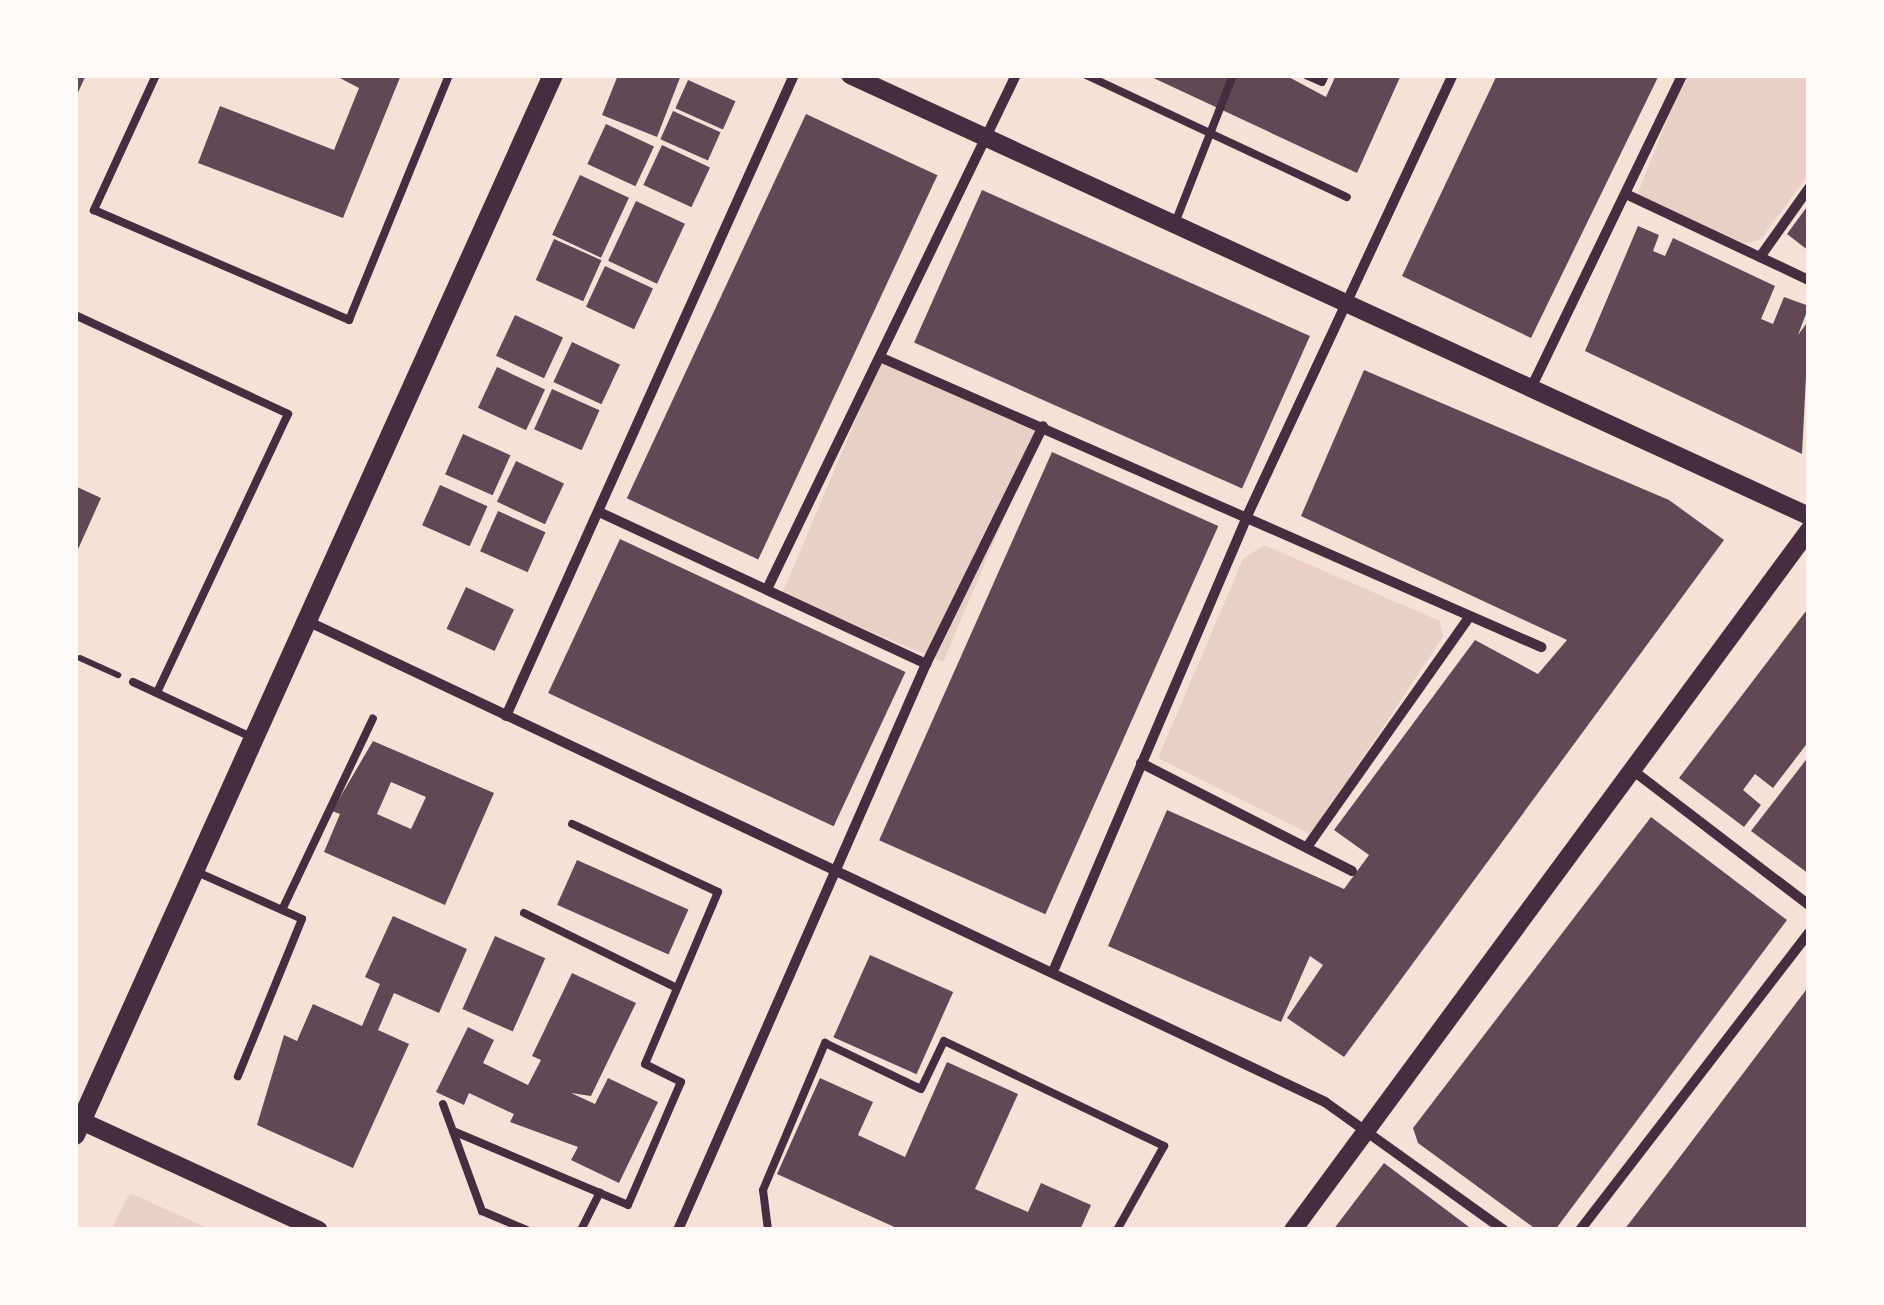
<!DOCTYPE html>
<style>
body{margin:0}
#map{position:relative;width:1884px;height:1305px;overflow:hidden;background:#f7e1d7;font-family:Manrope,sans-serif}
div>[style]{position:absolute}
.green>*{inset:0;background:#ebcfc5;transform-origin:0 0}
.building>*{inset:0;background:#644757;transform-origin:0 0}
.path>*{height:6px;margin:-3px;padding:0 3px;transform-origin:3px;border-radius:3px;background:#4a2c40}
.service>*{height:8px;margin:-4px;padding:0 4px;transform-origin:4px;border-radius:4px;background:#4a2c40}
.minor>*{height:10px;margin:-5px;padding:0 5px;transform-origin:5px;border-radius:5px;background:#4a2c40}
.tertiary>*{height:18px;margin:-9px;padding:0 9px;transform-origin:9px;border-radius:9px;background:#4a2c40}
.secondary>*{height:20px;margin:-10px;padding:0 10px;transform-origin:10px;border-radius:10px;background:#4a2c40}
span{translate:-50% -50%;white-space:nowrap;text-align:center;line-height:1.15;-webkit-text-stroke:9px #fffaf5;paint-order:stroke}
.frame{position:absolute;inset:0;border:78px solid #fffaf5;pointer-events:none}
</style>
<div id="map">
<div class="green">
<i style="clip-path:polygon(1685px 75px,1809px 75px,1809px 174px,1760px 240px,1744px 243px,1637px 195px)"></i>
<i style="left:882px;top:358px;width:175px;height:256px;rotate:23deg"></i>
<i style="clip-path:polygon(1264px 545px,1440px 621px,1443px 637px,1311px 835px,1158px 758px,1243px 559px)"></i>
<i style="clip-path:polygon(130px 1193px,212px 1230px,111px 1230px)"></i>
</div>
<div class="building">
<i style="clip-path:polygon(75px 75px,86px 75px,75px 99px)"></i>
<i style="clip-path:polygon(334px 75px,401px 75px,343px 218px,198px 163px,220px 106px,334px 150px,359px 88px)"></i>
<i style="clip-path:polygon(618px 75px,681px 75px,657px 137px,602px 115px)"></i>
<i style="clip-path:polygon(1147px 75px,1285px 75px,1326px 97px,1336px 75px,1401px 75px,1357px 173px)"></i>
<i style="clip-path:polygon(1497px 75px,1659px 75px,1531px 338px,1402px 276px)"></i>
<i style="left:688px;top:80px;width:52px;height:31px;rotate:24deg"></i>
<i style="left:673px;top:111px;width:52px;height:31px;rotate:24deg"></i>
<i style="left:806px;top:114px;width:145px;height:424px;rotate:25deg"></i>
<i style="left:606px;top:124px;width:53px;height:44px;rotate:25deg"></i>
<i style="left:662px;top:145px;width:53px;height:44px;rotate:25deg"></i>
<i style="left:580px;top:175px;width:54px;height:66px;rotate:25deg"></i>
<i style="left:982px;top:190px;width:359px;height:167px;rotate:24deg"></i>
<i style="left:636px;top:201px;width:54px;height:66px;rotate:25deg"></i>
<i style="clip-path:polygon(1809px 204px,1809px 251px,1787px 234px)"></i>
<i style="clip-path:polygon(1638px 226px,1659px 235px,1653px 251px,1665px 256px,1673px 238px,1775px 286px,1761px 319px,1773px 324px,1784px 297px,1809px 306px,1798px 335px,1809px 320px,1802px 454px,1585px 351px)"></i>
<i style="left:554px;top:239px;width:52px;height:45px;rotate:24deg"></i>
<i style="left:605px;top:266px;width:53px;height:45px;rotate:25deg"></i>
<i style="left:515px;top:315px;width:53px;height:45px;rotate:25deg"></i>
<i style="left:572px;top:342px;width:53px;height:44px;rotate:25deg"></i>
<i style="left:497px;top:367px;width:53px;height:45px;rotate:25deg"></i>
<i style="clip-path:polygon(1364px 370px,1669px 500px,1724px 540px,1344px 1057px,1287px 1018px,1323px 965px,1310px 956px,1281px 1022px,1108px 946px,1167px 810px,1344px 889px,1369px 855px,1334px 830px,1475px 640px,1538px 674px,1567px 640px,1301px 516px)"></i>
<i style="left:552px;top:389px;width:52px;height:44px;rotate:24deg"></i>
<i style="left:463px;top:434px;width:52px;height:44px;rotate:24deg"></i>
<i style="left:1052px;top:452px;width:182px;height:425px;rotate:24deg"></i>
<i style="left:516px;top:461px;width:53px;height:45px;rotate:25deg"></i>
<i style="left:440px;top:485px;width:52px;height:44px;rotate:24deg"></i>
<i style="clip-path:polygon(75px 486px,101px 498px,75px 556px)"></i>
<i style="left:498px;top:511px;width:52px;height:44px;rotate:24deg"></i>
<i style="left:620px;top:539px;width:315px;height:170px;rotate:25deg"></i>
<i style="left:466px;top:587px;width:53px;height:46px;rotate:25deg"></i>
<i style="clip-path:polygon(1809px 607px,1809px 741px,1773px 788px,1755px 774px,1743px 790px,1761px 805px,1744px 827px,1679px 778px)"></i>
<i style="clip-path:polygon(evenodd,373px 741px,494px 793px,445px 905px,324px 852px,340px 814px,332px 811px,373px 741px,391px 782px,426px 797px,411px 829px,377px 814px,391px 782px)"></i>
<i style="clip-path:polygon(1809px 756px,1809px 874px,1751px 831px)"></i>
<i style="clip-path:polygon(1651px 817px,1787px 920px,1555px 1230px,1537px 1230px,1418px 1143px,1413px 1128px)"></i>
<i style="left:577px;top:860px;width:122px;height:49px;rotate:24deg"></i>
<i style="clip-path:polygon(393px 916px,467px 949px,439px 1013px,394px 993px,378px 1030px,409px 1044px,353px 1168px,257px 1125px,284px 1035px,297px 1041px,313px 1004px,362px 1026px,380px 984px,365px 977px)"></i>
<i style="left:495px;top:936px;width:55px;height:80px;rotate:24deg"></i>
<i style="left:870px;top:955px;width:91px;height:90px;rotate:24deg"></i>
<i style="clip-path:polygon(572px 973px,636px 1003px,591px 1096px,571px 1093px,595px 1104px,608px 1078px,658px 1102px,619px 1183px,571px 1160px,578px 1147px,510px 1122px,514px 1114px,469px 1093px,464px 1105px,436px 1092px,468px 1027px,494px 1040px,483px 1063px,528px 1085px,541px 1060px,532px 1056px)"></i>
<i style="clip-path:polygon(1809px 986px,1809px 1230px,1624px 1230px,1670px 1170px)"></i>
<i style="clip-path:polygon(947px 1062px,1018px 1094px,975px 1189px,1028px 1212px,1041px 1183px,1091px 1205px,1080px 1230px,901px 1230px,777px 1174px,820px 1078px,873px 1102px,858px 1135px,905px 1157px)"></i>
<i style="clip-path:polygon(1384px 1163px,1457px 1218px,1473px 1230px,1333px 1230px)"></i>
</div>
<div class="path">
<i style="left:80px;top:658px;width:42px;rotate:24.1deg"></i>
</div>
<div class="service">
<i style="left:156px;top:75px;width:149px;rotate:114.7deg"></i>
<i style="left:94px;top:210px;width:278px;rotate:23.3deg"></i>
<i style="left:349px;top:320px;width:265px;rotate:-67.8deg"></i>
<i style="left:1086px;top:75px;width:288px;rotate:25.1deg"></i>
<i style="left:1306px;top:75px;width:17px;rotate:24deg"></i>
<i style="left:1322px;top:82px;width:8px;rotate:-67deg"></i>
<i style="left:1175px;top:223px;width:159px;rotate:-68.6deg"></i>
<i style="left:75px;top:315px;width:235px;rotate:24.9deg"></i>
<i style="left:288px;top:414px;width:308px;rotate:115.2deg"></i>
<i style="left:133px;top:682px;width:130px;rotate:25deg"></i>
<i style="left:197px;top:872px;width:115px;rotate:24.1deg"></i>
<i style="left:302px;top:919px;width:170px;rotate:112.2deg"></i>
<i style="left:282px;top:910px;width:212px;rotate:-64.6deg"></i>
<i style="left:524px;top:913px;width:170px;rotate:26.1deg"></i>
<i style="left:443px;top:1104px;width:114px;rotate:70deg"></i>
<i style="left:482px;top:1211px;width:49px;rotate:22.9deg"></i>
<i style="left:453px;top:1131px;width:190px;rotate:22.9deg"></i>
<i style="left:628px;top:1205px;width:134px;rotate:-66.7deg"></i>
<i style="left:681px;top:1082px;width:40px;rotate:-153.4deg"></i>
<i style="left:645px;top:1064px;width:187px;rotate:-67deg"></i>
<i style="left:718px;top:892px;width:161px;rotate:-155deg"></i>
<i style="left:581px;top:1230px;width:42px;rotate:-63.4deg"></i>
<i style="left:768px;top:1230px;width:40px;rotate:-97.1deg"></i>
<i style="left:763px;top:1190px;width:160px;rotate:-67.1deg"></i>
<i style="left:825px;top:1043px;width:106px;rotate:25.6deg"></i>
<i style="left:921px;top:1089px;width:53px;rotate:-64.4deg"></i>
<i style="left:944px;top:1041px;width:244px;rotate:25.5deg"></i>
<i style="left:1164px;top:1146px;width:96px;rotate:119.2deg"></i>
</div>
<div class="minor">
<i style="left:1628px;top:195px;width:200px;rotate:25.2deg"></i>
<i style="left:1760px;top:257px;width:85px;rotate:-54.6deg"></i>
<i style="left:882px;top:358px;width:720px;rotate:23.68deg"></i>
<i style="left:1531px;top:388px;width:348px;rotate:-64.2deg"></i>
<i style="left:599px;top:512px;width:361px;rotate:24.9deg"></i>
<i style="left:768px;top:587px;width:569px;rotate:-64.16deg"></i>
<i style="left:305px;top:620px;width:1128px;rotate:25.29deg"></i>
<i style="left:1325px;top:1102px;width:220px;rotate:35.6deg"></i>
<i style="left:506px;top:716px;width:703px;rotate:-65.81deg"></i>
<i style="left:1141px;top:763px;width:237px;rotate:27.1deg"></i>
<i style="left:1631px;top:769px;width:224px;rotate:37.4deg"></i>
<i style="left:1307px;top:847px;width:281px;rotate:-54.8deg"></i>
<i style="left:1055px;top:967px;width:490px;rotate:-66.9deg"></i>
<i style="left:1247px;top:516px;width:487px;rotate:-65deg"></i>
<i style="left:678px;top:1230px;width:618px;rotate:-66.34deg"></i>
<i style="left:926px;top:664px;width:265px;rotate:-63.8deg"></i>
<i style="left:1580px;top:1230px;width:375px;rotate:-52.4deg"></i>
</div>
<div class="tertiary">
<i style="left:850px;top:75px;width:1056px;rotate:24.7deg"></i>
<i style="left:75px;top:1118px;width:268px;rotate:24.7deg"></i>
<i style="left:1293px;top:1230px;width:870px;rotate:-53.6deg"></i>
</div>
<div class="secondary">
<i style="left:75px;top:1135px;width:1163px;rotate:-65.73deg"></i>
</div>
<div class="frame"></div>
</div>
